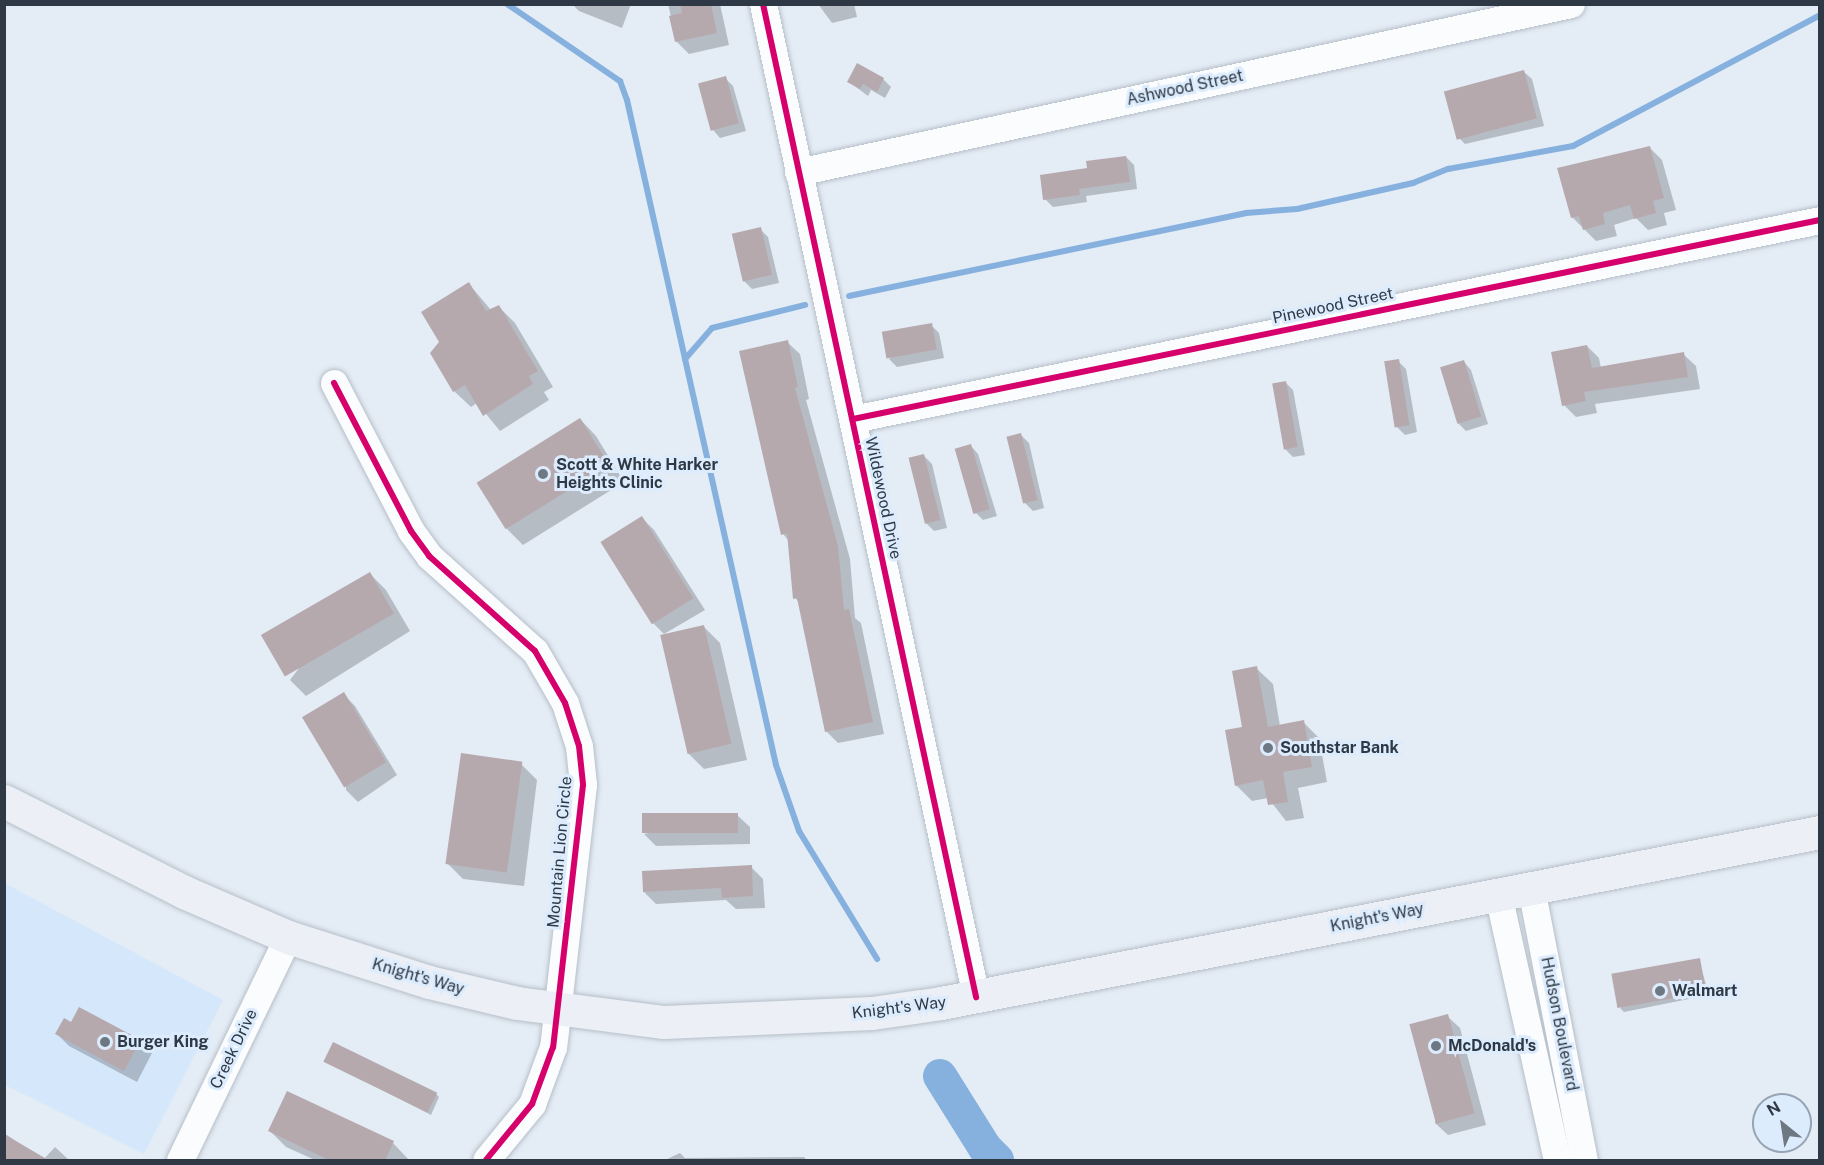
<!DOCTYPE html>
<style>
body{margin:0}
#map{position:relative;width:1824px;height:1165px;overflow:hidden;background:#e4ecf5;font-family:"Public Sans",sans-serif}
div>[style]{position:absolute}
.built>*{inset:0;background:#d5e7fa}
.shadow>*{inset:0;background:#0003}
.stream>*{height:6px;margin:-3px;padding:0 3px;transform-origin:3px;border-radius:3px;background:#86b1df}
.river>*{height:34px;margin:-17px;padding:0 17px;transform-origin:17px;border-radius:17px;background:#86b1df}
.building>*{inset:0;background:#b6a9ae;transform-origin:0 0}
.roads{filter:drop-shadow(0 0 2px #b6bfc8) drop-shadow(0 0 2px #b6bfc8)}
.minor>*{height:27px;margin:-13.5px;padding:0 13.5px;transform-origin:13.5px;border-radius:13.5px;background:#fbfcfe}
.major>*{height:33px;margin:-16.5px;padding:0 16.5px;transform-origin:16.5px;border-radius:16.5px;background:#ecf0f6}
.cycleway>*{height:6px;margin:-3px;padding:0 3px;transform-origin:3px;border-radius:3px;background:#d6006c}
.dots>*{width:16px;height:16px;translate:-50% -50%;box-sizing:border-box;border:3px solid #dcecfd;border-radius:50%}
span{translate:-50% -50%;white-space:nowrap;text-align:center;line-height:1.15;-webkit-text-stroke:6px #dcecfd;paint-order:stroke}
.street-label{font-size:16px;color:#2f3945}
.poi-label{font-size:16px;color:#2f3945;font-weight:700}
.left{translate:0 -50%;text-align:left}
.frame{position:absolute;inset:0;border:6px solid #2f3945;pointer-events:none}
.north{position:absolute;left:1752px;top:1093px;width:60px;height:60px;box-sizing:border-box;background:#dcecfd;border:2px solid #97a4b3;border-radius:50%;rotate:330deg;font-size:16px;font-weight:700;line-height:24px;text-align:center;color:#2f3945}
.north::after{content:'';display:block;margin:auto;width:21px;height:27px;background:#6e7883;clip-path:polygon(50% 0,100% 100%,50% 72%,0 100%)}
</style>
<div id="map">
<div class="built">
<i style="clip-path:polygon(4px 883px,223px 1000px,144px 1154px,5px 1085px)"></i>
</div>
<div class="shadow">
<i style="clip-path:polygon(572px 4px,631px 4px,622px 28px,579px 11px)"></i>
<i style="clip-path:polygon(668px 4px,720px 4px,729px 45px,689px 54px,677px 42px)"></i>
<i style="clip-path:polygon(818px 4px,854px 4px,857px 17px,832px 23px)"></i>
<i style="clip-path:polygon(1524px 72px,1532px 79px,1544px 126px,1465px 144px,1457px 136px)"></i>
<i style="clip-path:polygon(725px 78px,733px 86px,746px 131px,720px 138px,713px 130px)"></i>
<i style="clip-path:polygon(883px 79px,891px 87px,885px 98px,871px 90px,868px 96px,848px 81px)"></i>
<i style="clip-path:polygon(1649px 147px,1662px 160px,1676px 210px,1664px 213px,1667px 225px,1648px 230px,1636px 218px,1614px 225px,1617px 236px,1596px 241px,1572px 217px)"></i>
<i style="clip-path:polygon(1126px 157px,1134px 165px,1137px 189px,1086px 196px,1087px 202px,1053px 207px,1045px 199px,1088px 169px)"></i>
<i style="clip-path:polygon(760px 229px,768px 237px,779px 283px,752px 289px,744px 281px)"></i>
<i style="clip-path:polygon(469px 284px,491px 310px,499px 307px,515px 323px,553px 387px,544px 392px,549px 400px,500px 431px,477px 403px,471px 407px,454px 391px,441px 342px)"></i>
<i style="clip-path:polygon(931px 325px,939px 333px,944px 358px,897px 367px,889px 359px)"></i>
<i style="clip-path:polygon(787px 342px,800px 354px,809px 399px,806px 400px,850px 559px,855px 618px,861px 623px,884px 734px,838px 743px,826px 731px,799px 602px,795px 598px,789px 541px,783px 534px)"></i>
<i style="clip-path:polygon(1587px 346px,1599px 358px,1601px 368px,1683px 354px,1696px 366px,1700px 389px,1595px 404px,1597px 413px,1576px 417px,1564px 405px)"></i>
<i style="clip-path:polygon(1398px 361px,1406px 369px,1417px 432px,1405px 435px,1397px 427px)"></i>
<i style="clip-path:polygon(1464px 362px,1471px 370px,1488px 424px,1466px 431px,1458px 423px)"></i>
<i style="clip-path:polygon(1285px 382px,1293px 390px,1305px 455px,1293px 457px,1285px 449px)"></i>
<i style="clip-path:polygon(580px 419px,596px 436px,624px 482px,523px 545px,507px 529px)"></i>
<i style="clip-path:polygon(1021px 435px,1029px 443px,1044px 508px,1033px 511px,1025px 503px)"></i>
<i style="clip-path:polygon(971px 446px,978px 454px,997px 516px,983px 520px,975px 512px)"></i>
<i style="clip-path:polygon(924px 456px,932px 464px,947px 528px,934px 531px,926px 523px)"></i>
<i style="clip-path:polygon(642px 518px,654px 530px,705px 610px,664px 634px,652px 622px,603px 543px)"></i>
<i style="clip-path:polygon(370px 574px,386px 590px,410px 631px,306px 696px,290px 680px)"></i>
<i style="clip-path:polygon(704px 627px,720px 643px,747px 760px,704px 769px,687px 752px)"></i>
<i style="clip-path:polygon(1256px 668px,1273px 684px,1280px 726px,1303px 722px,1319px 738px,1327px 782px,1298px 788px,1304px 818px,1286px 821px,1268px 798px,1252px 801px,1236px 785px)"></i>
<i style="clip-path:polygon(343px 694px,355px 706px,397px 775px,358px 802px,346px 790px)"></i>
<i style="clip-path:polygon(521px 764px,537px 780px,524px 886px,463px 879px,447px 863px)"></i>
<i style="clip-path:polygon(737px 815px,750px 827px,750px 844px,656px 846px,644px 834px)"></i>
<i style="clip-path:polygon(751px 867px,763px 879px,765px 908px,736px 909px,726px 900px,656px 904px,644px 892px)"></i>
<i style="clip-path:polygon(1699px 960px,1709px 995px,1624px 1012px,1620px 1008px)"></i>
<i style="clip-path:polygon(79px 1009px,140px 1041px,152px 1053px,137px 1082px,69px 1046px,57px 1034px,71px 1024px)"></i>
<i style="clip-path:polygon(1447px 1016px,1460px 1028px,1486px 1125px,1448px 1135px,1435px 1123px)"></i>
<i style="clip-path:polygon(325px 1061px,436px 1094px,439px 1097px,431px 1115px)"></i>
<i style="clip-path:polygon(288px 1093px,393px 1143px,409px 1160px,315px 1160px,286px 1147px,270px 1131px)"></i>
<i style="clip-path:polygon(4px 1133px,43px 1160px,55px 1147px,69px 1160px,4px 1160px)"></i>
<i style="clip-path:polygon(680px 1153px,685px 1158px,804px 1157px,807px 1160px,665px 1160px)"></i>
</div>
<div class="stream">
<i style="left:507px;top:4px;width:137px;rotate:34.3deg"></i>
<i style="left:620px;top:81px;width:20px;rotate:70deg"></i>
<i style="left:627px;top:100px;width:681px;rotate:77.37deg"></i>
<i style="left:776px;top:765px;width:70px;rotate:70.8deg"></i>
<i style="left:799px;top:831px;width:150px;rotate:58.6deg"></i>
<i style="left:849px;top:296px;width:406px;rotate:-11.8deg"></i>
<i style="left:1246px;top:213px;width:51px;rotate:-4.5deg"></i>
<i style="left:1297px;top:209px;width:119px;rotate:-12.6deg"></i>
<i style="left:1413px;top:183px;width:38px;rotate:-22deg"></i>
<i style="left:1448px;top:169px;width:127px;rotate:-10.4deg"></i>
<i style="left:1573px;top:146px;width:280px;rotate:-27.9deg"></i>
<i style="left:685px;top:359px;width:41px;rotate:-48.9deg"></i>
<i style="left:712px;top:328px;width:96px;rotate:-13.9deg"></i>
</div>
<div class="river">
<i style="left:940px;top:1076px;width:85px;rotate:58deg"></i>
<i style="left:985px;top:1148px;width:17px;rotate:45deg"></i>
</div>
<div class="building">
<i style="clip-path:polygon(680px 4px,711px 4px,717px 33px,675px 42px,669px 16px,682px 13px)"></i>
<i style="clip-path:polygon(857px 63px,884px 78px,877px 92px,863px 84px,860px 89px,847px 82px)"></i>
<i style="left:1524px;top:70px;width:50px;height:83px;rotate:75deg"></i>
<i style="left:726px;top:76px;width:49px;height:29px;rotate:75deg"></i>
<i style="clip-path:polygon(1650px 146px,1664px 198px,1653px 201px,1656px 213px,1634px 219px,1630px 205px,1603px 213px,1605px 224px,1583px 230px,1579px 216px,1571px 218px,1557px 168px)"></i>
<i style="clip-path:polygon(1126px 156px,1130px 182px,1079px 189px,1080px 195px,1043px 200px,1040px 175px,1087px 168px,1086px 161px)"></i>
<i style="left:761px;top:227px;width:49px;height:30px;rotate:77deg"></i>
<i style="clip-path:polygon(469px 282px,486px 311px,499px 305px,538px 371px,529px 376px,533px 384px,483px 416px,465px 385px,453px 392px,430px 353px,439px 342px,421px 312px)"></i>
<i style="left:932px;top:323px;width:27px;height:51px;rotate:80deg"></i>
<i style="clip-path:polygon(788px 340px,798px 387px,795px 388px,838px 546px,844px 610px,849px 609px,873px 722px,825px 732px,797px 598px,793px 599px,787px 533px,781px 535px,739px 351px)"></i>
<i style="clip-path:polygon(1587px 345px,1592px 368px,1684px 352px,1688px 377px,1584px 392px,1586px 401px,1562px 406px,1551px 352px)"></i>
<i style="left:1399px;top:359px;width:67px;height:15px;rotate:81deg"></i>
<i style="left:1464px;top:360px;width:59px;height:25px;rotate:73deg"></i>
<i style="left:1286px;top:381px;width:67px;height:14px;rotate:80deg"></i>
<i style="left:580px;top:418px;width:55px;height:122px;rotate:58deg"></i>
<i style="left:1021px;top:433px;width:69px;height:15px;rotate:76deg"></i>
<i style="left:971px;top:444px;width:68px;height:17px;rotate:74deg"></i>
<i style="left:924px;top:454px;width:68px;height:16px;rotate:76deg"></i>
<i style="left:642px;top:516px;width:97px;height:49px;rotate:58deg"></i>
<i style="left:370px;top:572px;width:48px;height:126px;rotate:60deg"></i>
<i style="left:704px;top:625px;width:122px;height:45px;rotate:77deg"></i>
<i style="clip-path:polygon(1257px 666px,1268px 727px,1304px 720px,1312px 767px,1283px 772px,1288px 802px,1268px 805px,1263px 780px,1235px 786px,1225px 730px,1242px 727px,1232px 671px)"></i>
<i style="left:344px;top:692px;width:82px;height:49px;rotate:59deg"></i>
<i style="left:461px;top:753px;width:62px;height:112px;rotate:8deg"></i>
<i style="left:738px;top:813px;width:20px;height:96px;rotate:90deg"></i>
<i style="clip-path:polygon(752px 865px,753px 896px,722px 898px,721px 888px,643px 892px,642px 871px)"></i>
<i style="left:1700px;top:958px;width:35px;height:90px;rotate:80deg"></i>
<i style="clip-path:polygon(79px 1007px,141px 1040px,124px 1071px,55px 1034px,64px 1018px,71px 1022px)"></i>
<i style="left:1448px;top:1014px;width:103px;height:40px;rotate:75deg"></i>
<i style="left:333px;top:1042px;width:116px;height:22px;rotate:26deg"></i>
<i style="clip-path:polygon(287px 1091px,394px 1141px,385px 1161px,331px 1161px,268px 1131px)"></i>
<i style="clip-path:polygon(4px 1134px,50px 1161px,4px 1161px)"></i>
</div>
<div class="roads">
<div class="minor">
<i style="left:763px;top:4px;width:1016px;rotate:77.89deg"></i>
<i style="left:798px;top:172px;width:791px;rotate:-12.26deg"></i>
<i style="left:334px;top:383px;width:167px;rotate:62.5deg"></i>
<i style="left:411px;top:531px;width:31px;rotate:54deg"></i>
<i style="left:429px;top:556px;width:142px;rotate:41.9deg"></i>
<i style="left:535px;top:651px;width:60px;rotate:60deg"></i>
<i style="left:565px;top:703px;width:45px;rotate:72deg"></i>
<i style="left:579px;top:746px;width:39px;rotate:84deg"></i>
<i style="left:583px;top:785px;width:264px;rotate:96.5deg"></i>
<i style="left:553px;top:1047px;width:61px;rotate:110.2deg"></i>
<i style="left:532px;top:1104px;width:72px;rotate:129.4deg"></i>
<i style="left:853px;top:419px;width:987px;rotate:-11.63deg"></i>
<i style="left:1531px;top:888px;width:277px;rotate:79deg"></i>
<i style="left:1498px;top:894px;width:272px;rotate:77.5deg"></i>
<i style="left:180px;top:1160px;width:248px;rotate:-64.2deg"></i>
</div>
<div class="major">
<i style="left:4px;top:801px;width:202px;rotate:26.8deg"></i>
<i style="left:184px;top:892px;width:113px;rotate:23.4deg"></i>
<i style="left:288px;top:937px;width:148px;rotate:17.7deg"></i>
<i style="left:429px;top:982px;width:90px;rotate:13.4deg"></i>
<i style="left:517px;top:1003px;width:148px;rotate:7.4deg"></i>
<i style="left:664px;top:1022px;width:208px;rotate:-2.5deg"></i>
<i style="left:872px;top:1013px;width:70px;rotate:-8.2deg"></i>
<i style="left:941px;top:1003px;width:895px;rotate:-11.01deg"></i>
</div>
</div>
<div class="cycleway">
<i style="left:763px;top:4px;width:1016px;rotate:77.89deg"></i>
<i style="left:334px;top:383px;width:167px;rotate:62.5deg"></i>
<i style="left:411px;top:531px;width:31px;rotate:54deg"></i>
<i style="left:429px;top:556px;width:142px;rotate:41.9deg"></i>
<i style="left:535px;top:651px;width:60px;rotate:60deg"></i>
<i style="left:565px;top:703px;width:45px;rotate:72deg"></i>
<i style="left:579px;top:746px;width:39px;rotate:84deg"></i>
<i style="left:583px;top:785px;width:264px;rotate:96.5deg"></i>
<i style="left:553px;top:1047px;width:61px;rotate:110.2deg"></i>
<i style="left:532px;top:1104px;width:72px;rotate:129.4deg"></i>
<i style="left:853px;top:419px;width:987px;rotate:-11.63deg"></i>
</div>
<div class="dots">
<i style="left:543px;top:474px;background:#6e7883"></i>
<i style="left:1268px;top:748px;background:#6e7883"></i>
<i style="left:1660px;top:991px;background:#6e7883"></i>
<i style="left:105px;top:1042px;background:#6e7883"></i>
<i style="left:1436px;top:1046px;background:#6e7883"></i>
</div>
<div class="street-label">
<span style="left:1185px;top:88px;rotate:-12deg">Ashwood Street</span>
<span style="left:1333px;top:306px;rotate:-12deg">Pinewood Street</span>
<span style="left:883px;top:498px;rotate:78deg">Wildewood Drive</span>
<span style="left:560px;top:852px;rotate:-85deg">Mountain Lion Circle</span>
<span style="left:1377px;top:918px;rotate:-11deg">Knight's Way</span>
<span style="left:418px;top:977px;rotate:16deg">Knight's Way</span>
<span style="left:899px;top:1008px;rotate:-7deg">Knight's Way</span>
<span style="left:1559px;top:1024px;rotate:79deg">Hudson Boulevard</span>
<span style="left:234px;top:1049px;rotate:-64deg">Creek Drive</span>
</div>
<div class="poi-label">
<span class="left" style="left:556px;top:474px">Scott &amp; White Harker<br>Heights Clinic</span>
<span class="left" style="left:1280px;top:748px">Southstar Bank</span>
<span class="left" style="left:1672px;top:991px">Walmart</span>
<span class="left" style="left:117px;top:1042px">Burger King</span>
<span class="left" style="left:1448px;top:1046px">McDonald's</span>
</div>
<div class="frame"></div>
<div class="north">N</div>
</div>
